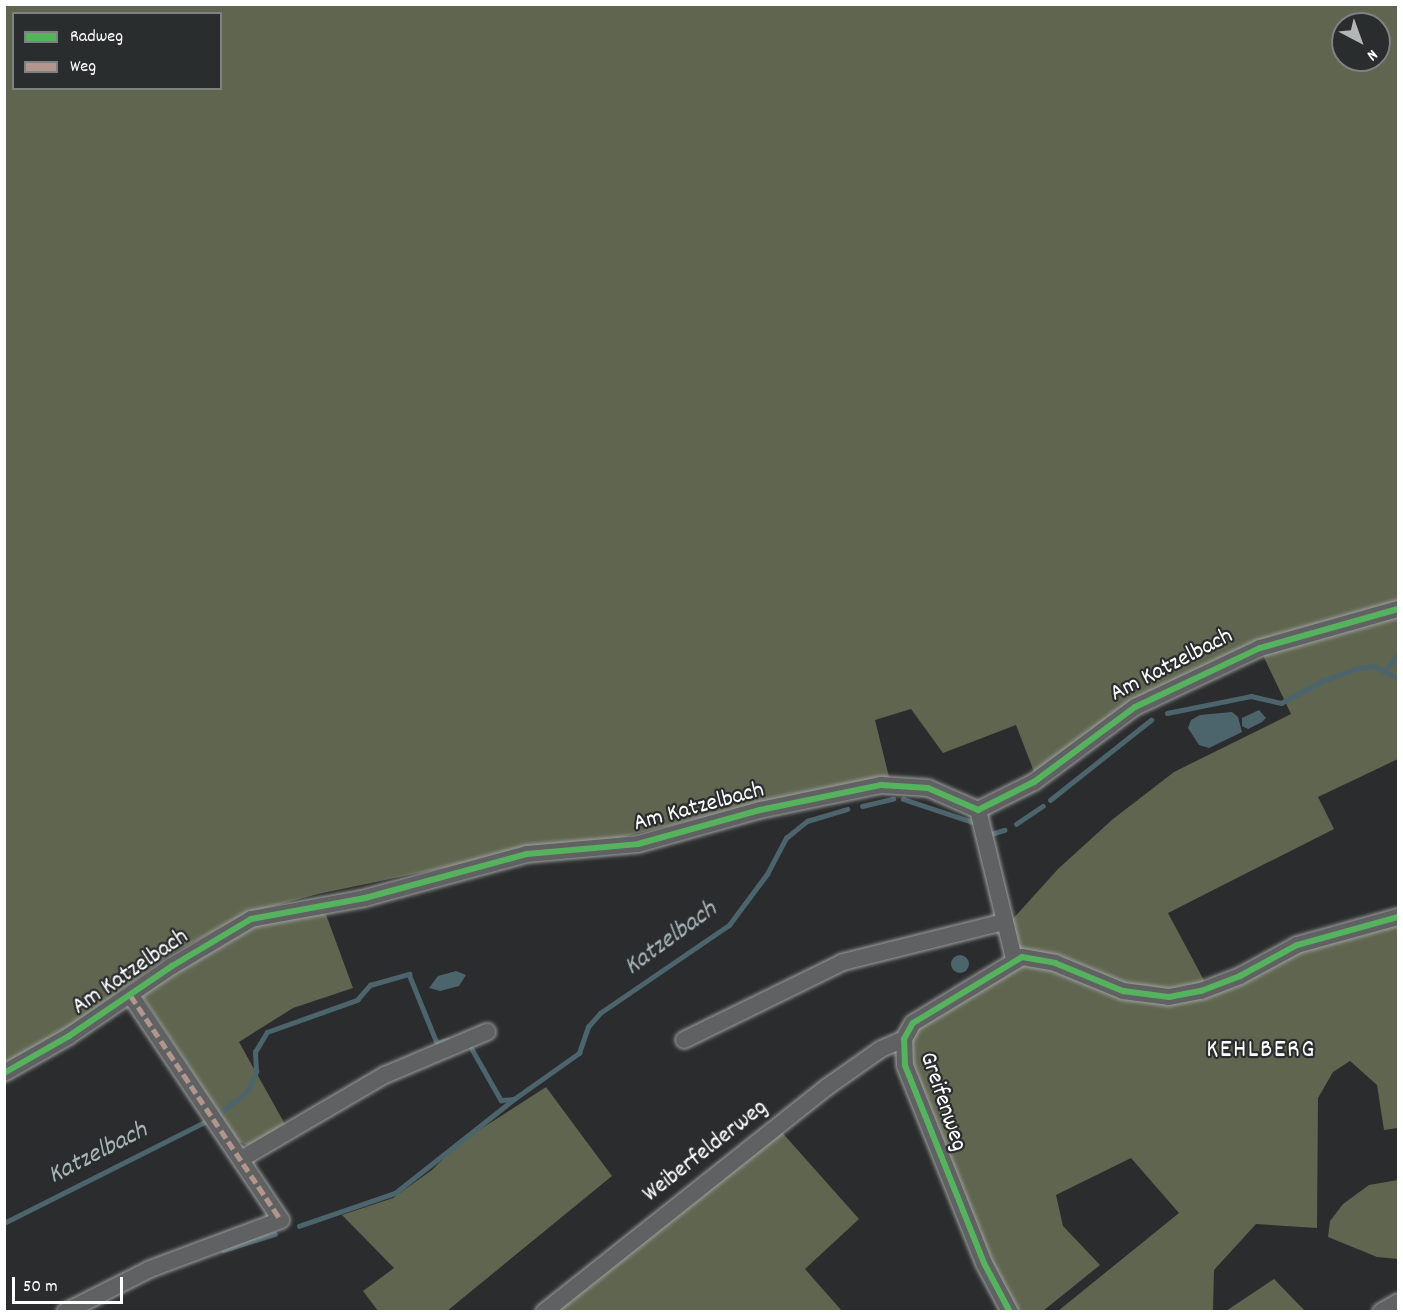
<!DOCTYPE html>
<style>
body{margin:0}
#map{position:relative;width:1403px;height:1316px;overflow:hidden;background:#2b2c2d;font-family:Dekko,sans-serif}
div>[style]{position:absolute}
.green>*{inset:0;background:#5f654e}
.water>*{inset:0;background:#4c656d}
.round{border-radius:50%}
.stream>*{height:4.5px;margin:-2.25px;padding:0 2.25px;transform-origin:2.25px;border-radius:2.25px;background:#4c656d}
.roads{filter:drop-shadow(0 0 2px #a0a0a0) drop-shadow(0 0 2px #a0a0a0)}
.minor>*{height:16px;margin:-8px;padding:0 8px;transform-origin:8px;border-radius:8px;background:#606162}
.quiet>*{height:4.5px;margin-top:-2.25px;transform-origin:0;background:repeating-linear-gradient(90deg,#b2968c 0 9px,transparent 0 13.5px)}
.cycleway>*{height:6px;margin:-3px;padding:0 3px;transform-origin:3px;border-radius:3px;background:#56b35d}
span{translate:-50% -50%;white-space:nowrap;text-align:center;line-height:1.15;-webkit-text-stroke:4.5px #2a2d2e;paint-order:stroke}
.street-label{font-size:24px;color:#fff}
.water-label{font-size:26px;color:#a7b5b9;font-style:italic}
.neighbourhood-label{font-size:26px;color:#fff;letter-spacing:1.5px}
.frame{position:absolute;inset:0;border:6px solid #fff;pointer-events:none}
.legend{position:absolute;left:12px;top:12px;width:210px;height:78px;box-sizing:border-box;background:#2a2d2e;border:2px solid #7f8182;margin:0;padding:8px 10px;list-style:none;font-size:18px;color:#fff}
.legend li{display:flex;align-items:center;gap:12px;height:30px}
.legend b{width:30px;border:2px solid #7f8182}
.north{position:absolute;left:1331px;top:12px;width:60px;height:60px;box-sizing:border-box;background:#2a2d2e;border:2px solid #7f8182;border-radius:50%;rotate:139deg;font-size:16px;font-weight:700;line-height:24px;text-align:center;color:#fff}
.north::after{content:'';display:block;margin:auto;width:21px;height:27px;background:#b5b5b6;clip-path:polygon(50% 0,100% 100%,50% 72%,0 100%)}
.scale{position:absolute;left:12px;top:1277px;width:111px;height:27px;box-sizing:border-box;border:3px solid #fff;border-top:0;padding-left:8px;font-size:18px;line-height:21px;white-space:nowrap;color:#fff;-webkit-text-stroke:4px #2a2d2e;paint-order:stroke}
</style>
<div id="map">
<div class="green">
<i style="clip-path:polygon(evenodd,5px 5px,1398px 5px,1398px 759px,1318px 797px,1334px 829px,1168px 913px,1207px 986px,1178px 991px,1141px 990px,1017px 952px,1010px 922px,1058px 869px,1113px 819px,1174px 772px,1291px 714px,1260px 649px,1135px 707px,1036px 777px,1016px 725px,943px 753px,911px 709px,875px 720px,889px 777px,825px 788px,610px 840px,510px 854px,318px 894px,248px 913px,171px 954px,61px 1033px,5px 1064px,5px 5px,14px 14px,220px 14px,220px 88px,14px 88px,14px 14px,5px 5px,1343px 24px,1379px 24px,1379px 60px,1343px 60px,1343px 24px)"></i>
<i style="clip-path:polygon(321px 901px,353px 988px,293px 1008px,239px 1042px,286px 1126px,251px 1147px,238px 1141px,141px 994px,237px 932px)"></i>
<i style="clip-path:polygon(1398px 925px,1398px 1128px,1384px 1130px,1377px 1085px,1350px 1061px,1333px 1072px,1318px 1098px,1317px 1228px,1256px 1224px,1214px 1270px,1213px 1311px,1058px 1311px,1179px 1213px,1131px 1158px,1056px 1195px,1063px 1226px,1100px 1265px,1043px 1311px,1016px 1311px,987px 1254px,910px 1058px,909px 1042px,915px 1028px,1020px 962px,1180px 1001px,1312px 944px)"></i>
<i style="clip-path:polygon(546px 1087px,612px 1176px,447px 1311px,378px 1311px,363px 1291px,394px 1268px,342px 1215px,393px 1198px,432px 1170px,459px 1143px)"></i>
<i style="clip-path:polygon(779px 1129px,859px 1219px,805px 1269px,842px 1311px,550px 1312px)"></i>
<i style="clip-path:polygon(1398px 1180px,1398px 1259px,1377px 1257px,1328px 1237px,1330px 1221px,1343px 1204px,1369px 1185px)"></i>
<i style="clip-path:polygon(1274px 1279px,1305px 1311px,1226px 1311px)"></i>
</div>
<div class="water">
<i style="clip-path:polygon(1259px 710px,1266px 718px,1262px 722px,1248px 729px,1242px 726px,1242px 718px)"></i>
<i style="clip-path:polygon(1232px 712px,1238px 717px,1242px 732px,1209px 748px,1199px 745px,1188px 728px,1191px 720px,1200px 715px)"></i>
<i class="round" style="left:951px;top:955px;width:18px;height:18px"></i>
<i style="clip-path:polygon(456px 971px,466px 975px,459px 986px,440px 991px,429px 988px,438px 976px)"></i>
</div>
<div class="stream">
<i style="left:1386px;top:670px;width:20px;rotate:-53deg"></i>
<i style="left:1167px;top:713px;width:86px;rotate:-11.4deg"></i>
<i style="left:1251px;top:696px;width:31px;rotate:13deg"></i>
<i style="left:1281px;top:703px;width:47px;rotate:-28.2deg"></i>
<i style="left:1322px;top:681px;width:37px;rotate:-20deg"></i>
<i style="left:1357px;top:668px;width:17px;rotate:-7deg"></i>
<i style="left:1374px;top:666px;width:27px;rotate:27deg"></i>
<i style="left:903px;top:799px;width:74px;rotate:18.2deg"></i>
<i style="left:1050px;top:800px;width:129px;rotate:-38.4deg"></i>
<i style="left:862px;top:806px;width:32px;rotate:-13deg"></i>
<i style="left:1016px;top:824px;width:32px;rotate:-34deg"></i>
<i style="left:991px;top:834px;width:14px;rotate:-17deg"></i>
<i style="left:472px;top:1049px;width:59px;rotate:60.4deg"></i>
<i style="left:501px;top:1100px;width:13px;rotate:-4deg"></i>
<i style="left:514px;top:1099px;width:80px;rotate:-35.3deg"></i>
<i style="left:579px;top:1053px;width:28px;rotate:-71deg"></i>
<i style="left:588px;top:1027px;width:18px;rotate:-49deg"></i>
<i style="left:600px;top:1013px;width:156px;rotate:-34.3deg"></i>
<i style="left:729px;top:925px;width:64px;rotate:-53.3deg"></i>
<i style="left:767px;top:874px;width:41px;rotate:-62.2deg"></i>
<i style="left:786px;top:838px;width:27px;rotate:-39deg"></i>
<i style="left:807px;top:821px;width:42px;rotate:-16.7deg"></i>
<i style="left:220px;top:1113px;width:36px;rotate:-38deg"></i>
<i style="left:248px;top:1091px;width:21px;rotate:-67deg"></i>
<i style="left:256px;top:1072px;width:20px;rotate:-93deg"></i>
<i style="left:255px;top:1052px;width:23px;rotate:-59deg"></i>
<i style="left:267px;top:1032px;width:96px;rotate:-19.6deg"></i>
<i style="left:357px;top:1000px;width:20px;rotate:-49deg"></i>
<i style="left:370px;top:985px;width:41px;rotate:-15.8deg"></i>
<i style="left:409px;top:974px;width:74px;rotate:67.9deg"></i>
<i style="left:437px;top:1043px;width:11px;rotate:-15deg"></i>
<i style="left:4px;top:1223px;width:229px;rotate:-26.7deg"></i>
<i style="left:299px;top:1226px;width:102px;rotate:-19deg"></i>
<i style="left:395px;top:1193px;width:152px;rotate:-38.3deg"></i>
<i style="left:223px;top:1250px;width:54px;rotate:-17.1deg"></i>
</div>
<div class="roads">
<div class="minor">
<i style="left:978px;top:810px;width:153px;rotate:76.4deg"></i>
<i style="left:684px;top:1040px;width:177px;rotate:-26.1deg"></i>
<i style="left:843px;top:962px;width:165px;rotate:-14deg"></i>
<i style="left:4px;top:1073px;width:75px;rotate:-29.6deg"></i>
<i style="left:69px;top:1036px;width:125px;rotate:-34.2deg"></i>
<i style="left:172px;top:966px;width:92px;rotate:-30.7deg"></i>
<i style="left:251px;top:919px;width:116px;rotate:-10.4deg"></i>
<i style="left:365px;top:898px;width:168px;rotate:-15.2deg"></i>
<i style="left:527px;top:854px;width:111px;rotate:-5.1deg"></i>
<i style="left:638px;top:844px;width:127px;rotate:-15.6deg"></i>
<i style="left:760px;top:810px;width:124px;rotate:-11.7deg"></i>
<i style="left:881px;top:785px;width:47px;rotate:3.7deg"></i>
<i style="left:928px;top:788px;width:55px;rotate:23.7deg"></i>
<i style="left:978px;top:810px;width:63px;rotate:-26.6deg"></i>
<i style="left:1034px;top:782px;width:126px;rotate:-36.6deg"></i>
<i style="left:1135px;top:707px;width:19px;rotate:-25deg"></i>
<i style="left:1152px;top:699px;width:119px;rotate:-25.3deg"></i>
<i style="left:1260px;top:648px;width:143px;rotate:-15.8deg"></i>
<i style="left:241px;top:1159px;width:167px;rotate:-30.3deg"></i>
<i style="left:385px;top:1075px;width:111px;rotate:-22.9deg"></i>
<i style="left:65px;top:1312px;width:95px;rotate:-26.8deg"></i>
<i style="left:150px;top:1269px;width:140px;rotate:-20.5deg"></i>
<i style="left:281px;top:1220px;width:270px;rotate:-123.8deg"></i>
<i style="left:544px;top:1312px;width:362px;rotate:-38.5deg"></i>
<i style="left:827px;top:1087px;width:66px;rotate:-35.1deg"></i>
<i style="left:881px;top:1049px;width:25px;rotate:-23deg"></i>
<i style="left:1010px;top:1312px;width:55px;rotate:-118deg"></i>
<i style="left:984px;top:1263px;width:213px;rotate:-111.8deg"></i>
<i style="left:905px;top:1065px;width:26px;rotate:-92deg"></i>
<i style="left:904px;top:1039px;width:18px;rotate:-61deg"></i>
<i style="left:913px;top:1023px;width:127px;rotate:-31.2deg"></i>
<i style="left:1022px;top:957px;width:34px;rotate:10deg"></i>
<i style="left:1055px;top:963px;width:74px;rotate:22.4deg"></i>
<i style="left:1123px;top:991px;width:46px;rotate:7.4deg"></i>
<i style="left:1169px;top:997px;width:33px;rotate:-11deg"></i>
<i style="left:1201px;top:991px;width:42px;rotate:-21deg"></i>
<i style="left:1240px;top:976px;width:65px;rotate:-28.5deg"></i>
<i style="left:1297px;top:945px;width:105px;rotate:-15.5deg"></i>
<i style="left:1381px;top:1312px;width:20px;rotate:-30deg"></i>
</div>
</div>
<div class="quiet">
<i style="left:131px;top:996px;width:270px;rotate:56.2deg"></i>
</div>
<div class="cycleway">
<i style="left:4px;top:1073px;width:75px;rotate:-29.6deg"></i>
<i style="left:69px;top:1036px;width:125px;rotate:-34.2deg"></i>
<i style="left:172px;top:966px;width:92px;rotate:-30.7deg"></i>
<i style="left:251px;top:919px;width:116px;rotate:-10.4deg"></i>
<i style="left:365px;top:898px;width:168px;rotate:-15.2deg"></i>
<i style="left:527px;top:854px;width:111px;rotate:-5.1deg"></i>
<i style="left:638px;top:844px;width:127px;rotate:-15.6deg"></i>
<i style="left:760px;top:810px;width:124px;rotate:-11.7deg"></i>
<i style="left:881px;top:785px;width:47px;rotate:3.7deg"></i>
<i style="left:928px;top:788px;width:55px;rotate:23.7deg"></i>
<i style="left:978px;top:810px;width:63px;rotate:-26.6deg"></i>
<i style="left:1034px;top:782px;width:126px;rotate:-36.6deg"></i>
<i style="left:1135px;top:707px;width:19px;rotate:-25deg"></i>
<i style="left:1152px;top:699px;width:119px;rotate:-25.3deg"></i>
<i style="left:1260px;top:648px;width:143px;rotate:-15.8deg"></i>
<i style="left:1010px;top:1312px;width:55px;rotate:-118deg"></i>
<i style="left:984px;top:1263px;width:213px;rotate:-111.8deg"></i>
<i style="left:905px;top:1065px;width:26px;rotate:-92deg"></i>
<i style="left:904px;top:1039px;width:18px;rotate:-61deg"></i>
<i style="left:913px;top:1023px;width:127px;rotate:-31.2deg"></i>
<i style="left:1022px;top:957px;width:34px;rotate:10deg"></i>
<i style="left:1055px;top:963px;width:74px;rotate:22.4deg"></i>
<i style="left:1123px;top:991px;width:46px;rotate:7.4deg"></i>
<i style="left:1169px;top:997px;width:33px;rotate:-11deg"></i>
<i style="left:1201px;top:991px;width:42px;rotate:-21deg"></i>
<i style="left:1240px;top:976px;width:65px;rotate:-28.5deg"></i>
<i style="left:1297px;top:945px;width:105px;rotate:-15.5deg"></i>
</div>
<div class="street-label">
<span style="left:1172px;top:666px;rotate:-27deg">Am Katzelbach</span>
<span style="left:699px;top:808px;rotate:-15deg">Am Katzelbach</span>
<span style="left:131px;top:973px;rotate:-34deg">Am Katzelbach</span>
<span style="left:942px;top:1102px;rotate:71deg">Greifenweg</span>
<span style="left:706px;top:1152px;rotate:-38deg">Weiberfelderweg</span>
</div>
<div class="water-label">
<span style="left:671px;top:939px;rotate:-36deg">Katzelbach</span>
<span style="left:98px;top:1154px;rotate:-27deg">Katzelbach</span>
</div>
<div class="neighbourhood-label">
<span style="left:1261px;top:1051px">KEHLBERG</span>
</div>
<div class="frame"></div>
<ul class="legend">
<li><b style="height:8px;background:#56b35d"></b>Radweg</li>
<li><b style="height:8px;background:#b2968c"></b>Weg</li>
</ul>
<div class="north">N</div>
<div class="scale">50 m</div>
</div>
